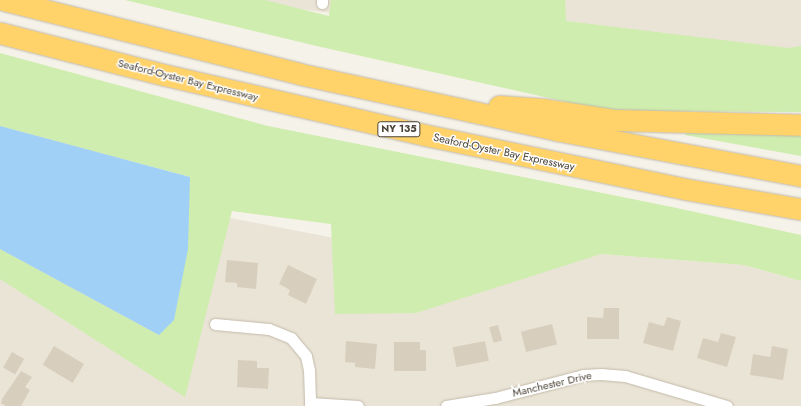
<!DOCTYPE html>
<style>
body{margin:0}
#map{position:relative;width:801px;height:406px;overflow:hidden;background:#f5f2e9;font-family:Jost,sans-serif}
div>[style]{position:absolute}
.residential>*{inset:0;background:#eae4d6}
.green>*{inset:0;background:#cfedae}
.water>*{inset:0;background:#a1d0f6}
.building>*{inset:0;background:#d8cebd;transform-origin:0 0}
.roads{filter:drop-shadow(0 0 1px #c2baaa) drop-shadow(0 0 1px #c2baaa)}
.minor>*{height:11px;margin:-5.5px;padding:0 5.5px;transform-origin:5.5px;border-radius:5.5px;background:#fff}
.motorway>*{height:21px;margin:-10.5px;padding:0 10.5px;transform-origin:10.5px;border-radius:10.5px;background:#ffd26a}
span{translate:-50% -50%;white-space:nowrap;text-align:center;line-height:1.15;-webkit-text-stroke:3px #fff;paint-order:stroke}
.shield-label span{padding:1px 3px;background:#fff;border:1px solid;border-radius:3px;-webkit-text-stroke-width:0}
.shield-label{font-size:10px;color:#4a4336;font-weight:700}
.street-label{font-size:11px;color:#4a4336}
</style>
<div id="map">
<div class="residential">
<i style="clip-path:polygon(238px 0,334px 0,333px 13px,238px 2px)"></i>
<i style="clip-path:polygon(553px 0,801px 0,801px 56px,553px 28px)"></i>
<i style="clip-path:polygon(0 84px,220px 216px,511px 272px,601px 254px,744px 265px,801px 281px,801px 406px,0 406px)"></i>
</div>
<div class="green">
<i style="clip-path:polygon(125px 0,265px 0,329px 16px,331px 0,565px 0,566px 21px,788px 48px,801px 46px,801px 112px,607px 111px,321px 47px)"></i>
<i style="clip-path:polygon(0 53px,268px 126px,672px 207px,801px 235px,801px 281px,744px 265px,601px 254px,416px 313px,335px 314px,331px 224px,232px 211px,185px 397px,0 279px,0 249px,159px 335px,190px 177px,0 126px)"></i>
<i style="clip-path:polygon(687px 132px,801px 133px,801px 156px,685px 135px)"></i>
</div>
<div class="water">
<i style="clip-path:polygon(0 126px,190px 177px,188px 249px,174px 320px,159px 335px,0 249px)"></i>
</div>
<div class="building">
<i style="clip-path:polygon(227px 260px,258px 263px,256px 289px,237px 287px,237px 283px,225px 282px)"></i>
<i style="clip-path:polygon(288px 265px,317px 279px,306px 304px,288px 295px,290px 290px,279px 284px)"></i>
<i style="clip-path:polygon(604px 308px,619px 308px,619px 339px,587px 339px,587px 317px,603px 318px)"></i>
<i style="clip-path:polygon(667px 317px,681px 321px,673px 351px,643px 343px,649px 322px,664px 326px)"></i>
<i style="left:552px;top:324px;width:21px;height:32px;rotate:76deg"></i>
<i style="left:498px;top:325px;width:16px;height:9px;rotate:75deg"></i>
<i style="clip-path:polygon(721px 333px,736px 337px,727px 367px,697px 358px,703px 338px,718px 342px)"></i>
<i style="clip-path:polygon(346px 341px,377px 344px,375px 369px,355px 367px,355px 363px,345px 362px)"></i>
<i style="left:485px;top:341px;width:20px;height:33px;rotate:79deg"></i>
<i style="clip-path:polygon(394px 342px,420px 342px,420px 350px,426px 350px,426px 371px,394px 371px)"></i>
<i style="left:54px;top:346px;width:35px;height:22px;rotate:31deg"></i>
<i style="clip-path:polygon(772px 346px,788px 349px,783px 380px,750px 375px,753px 354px,770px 357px)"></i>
<i style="left:12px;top:352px;width:14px;height:18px;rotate:30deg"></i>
<i style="clip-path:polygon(238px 360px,257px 361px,257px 368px,269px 368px,268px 389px,237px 387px)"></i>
<i style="clip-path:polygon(21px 371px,32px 377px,25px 387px,30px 390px,21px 406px,6px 406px,1px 403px,2px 399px)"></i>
</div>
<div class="roads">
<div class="minor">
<i style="left:322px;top:3px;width:3px;rotate:-90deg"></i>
<i style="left:215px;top:324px;width:54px;rotate:5.3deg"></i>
<i style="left:269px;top:329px;width:24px;rotate:22deg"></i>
<i style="left:291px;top:338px;width:23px;rotate:50deg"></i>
<i style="left:306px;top:356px;width:14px;rotate:78deg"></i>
<i style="left:309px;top:370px;width:36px;rotate:88deg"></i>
<i style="left:310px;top:403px;width:48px;rotate:3.6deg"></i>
<i style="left:446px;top:406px;width:50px;rotate:-9.3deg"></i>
<i style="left:495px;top:398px;width:91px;rotate:-14.6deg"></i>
<i style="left:583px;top:375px;width:18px;rotate:-3deg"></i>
<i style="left:601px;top:374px;width:24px;rotate:5deg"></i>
<i style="left:625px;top:376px;width:106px;rotate:16.4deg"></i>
</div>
<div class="motorway">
<i style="left:4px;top:0;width:305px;rotate:14deg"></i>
<i style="left:300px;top:74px;width:262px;rotate:12.3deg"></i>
<i style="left:556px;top:130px;width:249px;rotate:10.6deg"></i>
<i style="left:0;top:33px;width:170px;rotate:14.3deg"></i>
<i style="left:165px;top:75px;width:267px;rotate:13deg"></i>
<i style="left:425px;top:135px;width:266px;rotate:11.7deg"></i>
<i style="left:685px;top:189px;width:118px;rotate:9.8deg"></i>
<i style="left:499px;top:106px;width:43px;rotate:4deg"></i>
<i style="left:542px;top:109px;width:74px;rotate:8.6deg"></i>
<i style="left:615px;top:120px;width:186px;rotate:1.5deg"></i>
</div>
</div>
<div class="shield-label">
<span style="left:399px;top:129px">NY 135</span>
</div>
<div class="street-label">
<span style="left:188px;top:80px;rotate:14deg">Seaford-Oyster Bay Expressway</span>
<span style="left:504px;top:152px;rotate:12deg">Seaford-Oyster Bay Expressway</span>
<span style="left:552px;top:384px;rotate:-13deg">Manchester Drive</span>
</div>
</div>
